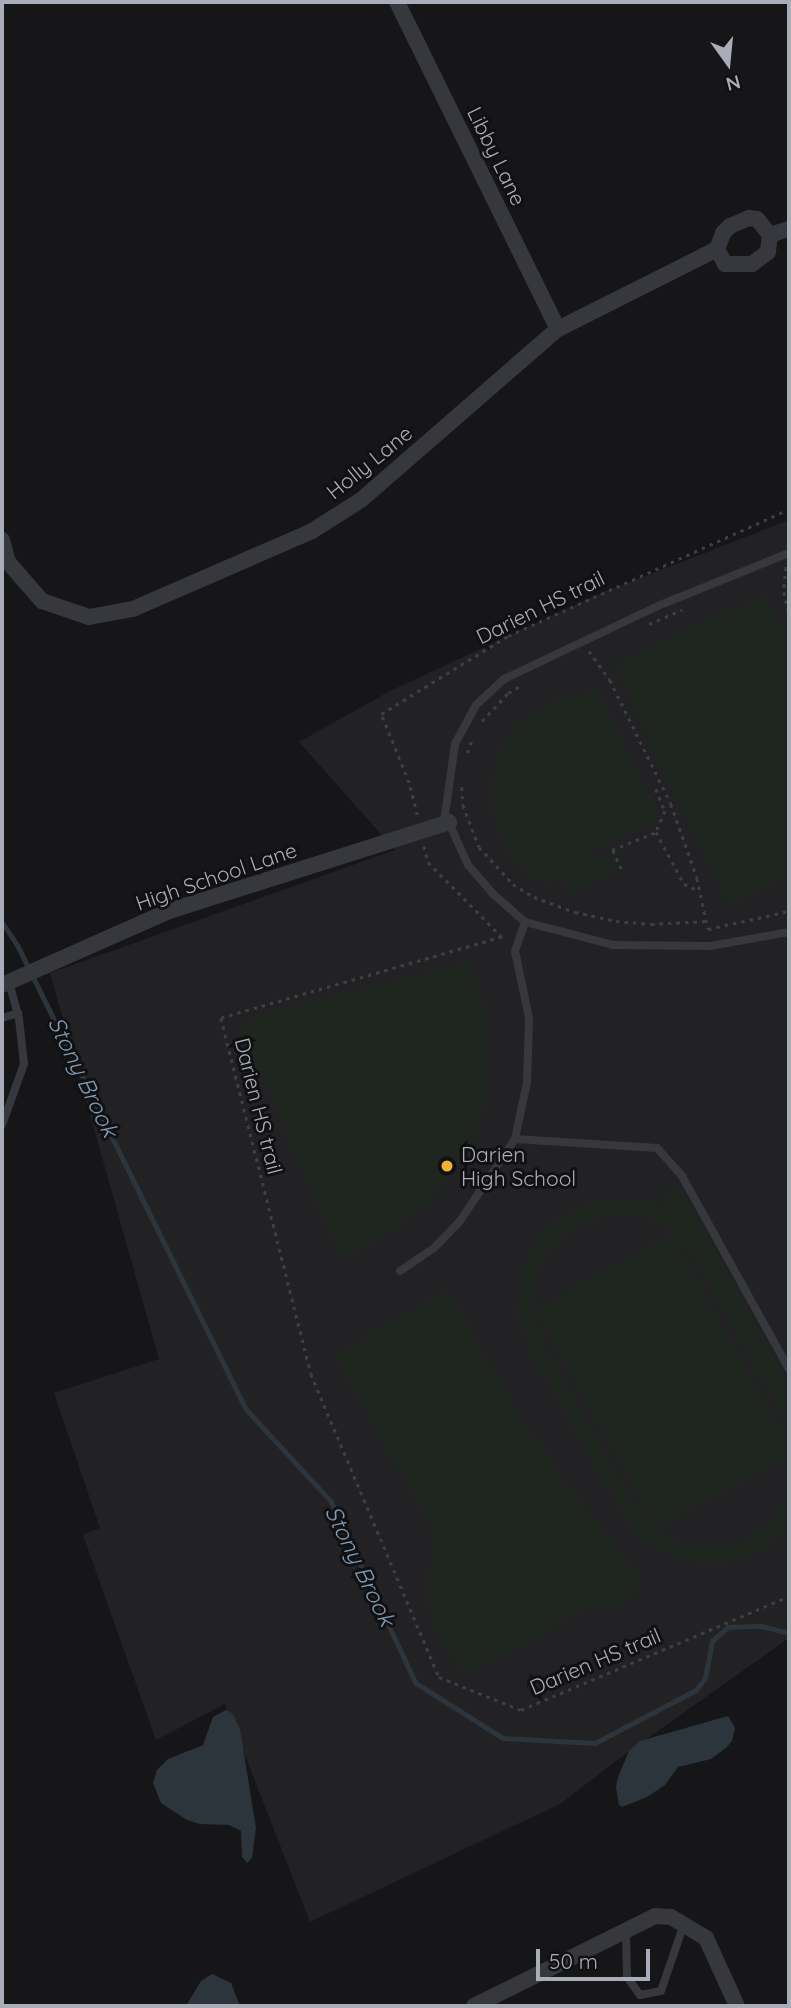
<!DOCTYPE html>
<style>
body{margin:0}
#map{position:relative;width:791px;height:2008px;overflow:hidden;background:#161618;font-family:Quicksand,sans-serif}
div>[style]{position:absolute}
.built>*{inset:0;background:#222225}
.green>*{inset:0;background:#1e261f}
.water>*{inset:0;background:#2c353c}
.stream>*{height:4.5px;margin:-2.25px;padding:0 2.25px;transform-origin:2.25px;border-radius:2.25px;background:#2c353c}
.path>*{height:2.5px;margin-top:-1.25px;transform-origin:0;background:repeating-linear-gradient(90deg,#3d3f44 0 3.5px,transparent 0 8.5px)}
.lane>*{height:8px;margin:-4px;padding:0 4px;transform-origin:4px;border-radius:4px;background:#37383d}
.street>*{height:16px;margin:-8px;padding:0 8px;transform-origin:8px;border-radius:8px;background:#37383d}
.dots>*{width:19px;height:19px;translate:-50% -50%;box-sizing:border-box;border:4px solid #111113;border-radius:50%}
span{translate:-50% -50%;white-space:nowrap;text-align:center;line-height:1.15;-webkit-text-stroke:6px #111113;paint-order:stroke}
.street-label{font-size:21px;color:#a8adb8}
.poi-label{font-size:21px;color:#a8adb8}
.left{translate:0 -50%;text-align:left}
.water-label{font-size:23px;color:#7f9bb3;font-style:italic}
.frame{position:absolute;inset:0;border:4px solid #a8adb8;pointer-events:none}
.north{position:absolute;left:693px;top:28px;width:70px;height:70px;-webkit-text-stroke:5px #111113;paint-order:stroke;rotate:165deg;font-size:19px;font-weight:700;line-height:28px;text-align:center;color:#a8adb8}
.north::after{content:'';display:block;margin:auto;width:24px;height:32px;background:#a8adb8;clip-path:polygon(50% 0,100% 100%,50% 72%,0 100%)}
.scale{position:absolute;left:536px;top:1949px;width:114px;height:32px;box-sizing:border-box;border:4px solid #a8adb8;border-top:0;padding-left:9px;font-size:21px;line-height:24px;white-space:nowrap;color:#a8adb8;-webkit-text-stroke:5px #111113;paint-order:stroke}
</style>
<div id="map">
<div class="built">
<i style="clip-path:polygon(789px 520px,789px 1638px,624px 1755px,560px 1804px,310px 1922px,225px 1704px,156px 1740px,83px 1535px,100px 1528px,54px 1393px,159px 1359px,50px 973px,395px 850px,299px 742px,390px 691px,597px 595px)"></i>
</div>
<div class="green">
<i style="clip-path:polygon(765px 594px,789px 644px,789px 876px,728px 905px,614px 666px)"></i>
<i style="clip-path:polygon(598px 691px,649px 794px,651px 793px,660px 810px,655px 824px,592px 851px,597px 861px,612px 853px,620px 869px,570px 894px,562px 878px,546px 885px,541px 875px,534px 879px,514px 860px,495px 825px,491px 781px,503px 743px,516px 725px,556px 699px)"></i>
<i style="clip-path:polygon(469px 963px,485px 1006px,489px 1032px,489px 1083px,484px 1112px,462px 1161px,426px 1205px,377px 1241px,341px 1259px,262px 1077px,240px 1048px,238px 1037px,241px 1027px,253px 1016px)"></i>
<i style="clip-path:polygon(679px 1185px,789px 1383px,789px 1429px,694px 1258px,672px 1232px,658px 1223px,642px 1217px,608px 1215px,576px 1226px,550px 1248px,541px 1263px,533px 1295px,533px 1312px,544px 1345px,635px 1507px,656px 1531px,687px 1546px,704px 1548px,737px 1544px,767px 1527px,789px 1495px,789px 1526px,777px 1539px,743px 1559px,723px 1564px,683px 1561px,647px 1543px,632px 1530px,530px 1352px,517px 1315px,520px 1275px,537px 1239px,551px 1224px,586px 1204px,606px 1199px,646px 1202px,667px 1210px,661px 1196px)"></i>
<i style="clip-path:polygon(672px 1234px,789px 1445px,789px 1456px,657px 1529px,535px 1310px)"></i>
<i style="clip-path:polygon(448px 1290px,536px 1445px,541px 1444px,570px 1489px,606px 1532px,618px 1553px,628px 1559px,641px 1581px,637px 1593px,614px 1607px,598px 1603px,523px 1644px,462px 1673px,443px 1643px,429px 1609px,428px 1576px,436px 1535px,334px 1355px)"></i>
</div>
<div class="water">
<i style="clip-path:polygon(226px 1710px,233px 1714px,240px 1729px,256px 1828px,252px 1858px,247px 1863px,242px 1857px,241px 1831px,229px 1825px,200px 1824px,187px 1820px,161px 1803px,153px 1783px,157px 1770px,168px 1759px,203px 1745px,213px 1717px)"></i>
<i style="clip-path:polygon(728px 1716px,735px 1728px,732px 1741px,726px 1748px,711px 1759px,678px 1767px,665px 1785px,647px 1797px,622px 1807px,619px 1805px,616px 1787px,618px 1777px,629px 1751px,640px 1741px)"></i>
<i style="clip-path:polygon(212px 1974px,231px 1983px,240px 2006px,186px 2006px,201px 1981px)"></i>
</div>
<div class="stream">
<i style="left:2px;top:922px;width:29px;rotate:56deg"></i>
<i style="left:18px;top:946px;width:516px;rotate:63.78deg"></i>
<i style="left:246px;top:1409px;width:125px;rotate:47.3deg"></i>
<i style="left:331px;top:1501px;width:201px;rotate:65deg"></i>
<i style="left:416px;top:1683px;width:103px;rotate:32.3deg"></i>
<i style="left:503px;top:1738px;width:92px;rotate:3.1deg"></i>
<i style="left:595px;top:1743px;width:114px;rotate:-27.7deg"></i>
<i style="left:696px;top:1690px;width:15px;rotate:-53deg"></i>
<i style="left:705px;top:1678px;width:38px;rotate:-79deg"></i>
<i style="left:712px;top:1641px;width:21px;rotate:-41deg"></i>
<i style="left:728px;top:1627px;width:33px;rotate:-2deg"></i>
<i style="left:761px;top:1626px;width:29px;rotate:14deg"></i>
</div>
<div class="path">
<i style="left:786px;top:567px;width:25px;rotate:95deg"></i>
<i style="left:784px;top:592px;width:23px;rotate:77deg"></i>
<i style="left:649px;top:624px;width:36px;rotate:-23deg"></i>
<i style="left:589px;top:651px;width:36px;rotate:54deg"></i>
<i style="left:610px;top:680px;width:138px;rotate:63.8deg"></i>
<i style="left:671px;top:804px;width:78px;rotate:70.6deg"></i>
<i style="left:697px;top:878px;width:52px;rotate:77.8deg"></i>
<i style="left:708px;top:929px;width:83px;rotate:-12.5deg"></i>
<i style="left:482px;top:721px;width:38px;rotate:-47deg"></i>
<i style="left:508px;top:693px;width:14px;rotate:-30deg"></i>
<i style="left:467px;top:753px;width:15px;rotate:-70deg"></i>
<i style="left:462px;top:787px;width:18px;rotate:87deg"></i>
<i style="left:463px;top:805px;width:45px;rotate:69.1deg"></i>
<i style="left:479px;top:847px;width:50px;rotate:47.4deg"></i>
<i style="left:513px;top:884px;width:25px;rotate:32deg"></i>
<i style="left:534px;top:897px;width:44px;rotate:20.1deg"></i>
<i style="left:575px;top:912px;width:42px;rotate:12.4deg"></i>
<i style="left:616px;top:921px;width:35px;rotate:5deg"></i>
<i style="left:651px;top:924px;width:56px;rotate:-3.1deg"></i>
<i style="left:656px;top:789px;width:24px;rotate:68deg"></i>
<i style="left:665px;top:811px;width:23px;rotate:113deg"></i>
<i style="left:656px;top:832px;width:59px;rotate:61.7deg"></i>
<i style="left:684px;top:884px;width:17px;rotate:24deg"></i>
<i style="left:417px;top:815px;width:33px;rotate:-104deg"></i>
<i style="left:409px;top:783px;width:74px;rotate:-112.1deg"></i>
<i style="left:381px;top:714px;width:149px;rotate:-31.6deg"></i>
<i style="left:508px;top:636px;width:308px;rotate:-24.3deg"></i>
<i style="left:424px;top:846px;width:16px;rotate:76deg"></i>
<i style="left:428px;top:862px;width:105px;rotate:45.4deg"></i>
<i style="left:502px;top:937px;width:292px;rotate:163.9deg"></i>
<i style="left:221px;top:1018px;width:367px;rotate:75.8deg"></i>
<i style="left:311px;top:1374px;width:329px;rotate:67.1deg"></i>
<i style="left:439px;top:1677px;width:88px;rotate:21.9deg"></i>
<i style="left:521px;top:1710px;width:291px;rotate:-23deg"></i>
<i style="left:621px;top:869px;width:21px;rotate:-115deg"></i>
<i style="left:612px;top:850px;width:48px;rotate:-22.2deg"></i>
</div>
<div class="lane">
<i style="left:789px;top:553px;width:139px;rotate:158deg"></i>
<i style="left:660px;top:605px;width:173px;rotate:154.6deg"></i>
<i style="left:504px;top:679px;width:38px;rotate:137deg"></i>
<i style="left:476px;top:705px;width:44px;rotate:118.3deg"></i>
<i style="left:455px;top:744px;width:71px;rotate:98.1deg"></i>
<i style="left:445px;top:814px;width:56px;rotate:65.7deg"></i>
<i style="left:468px;top:865px;width:37px;rotate:49deg"></i>
<i style="left:492px;top:893px;width:44px;rotate:41.3deg"></i>
<i style="left:525px;top:922px;width:91px;rotate:14.6deg"></i>
<i style="left:613px;top:945px;width:97px;rotate:0.6deg"></i>
<i style="left:710px;top:946px;width:80px;rotate:-10deg"></i>
<i style="left:2px;top:1018px;width:17px;rotate:-17deg"></i>
<i style="left:2px;top:1125px;width:65px;rotate:-70.2deg"></i>
<i style="left:24px;top:1064px;width:45px;rotate:-96.3deg"></i>
<i style="left:19px;top:1019px;width:39px;rotate:-105deg"></i>
<i style="left:515px;top:1139px;width:142px;rotate:3.6deg"></i>
<i style="left:657px;top:1148px;width:38px;rotate:48deg"></i>
<i style="left:682px;top:1176px;width:221px;rotate:61deg"></i>
<i style="left:400px;top:1271px;width:41px;rotate:-34.1deg"></i>
<i style="left:434px;top:1248px;width:37px;rotate:-46deg"></i>
<i style="left:460px;top:1221px;width:99px;rotate:-56.1deg"></i>
<i style="left:515px;top:1139px;width:58px;rotate:-78.1deg"></i>
<i style="left:527px;top:1082px;width:64px;rotate:-88.2deg"></i>
<i style="left:529px;top:1018px;width:68px;rotate:-101.8deg"></i>
<i style="left:515px;top:951px;width:31px;rotate:-71deg"></i>
<i style="left:626px;top:1931px;width:46px;rotate:88.8deg"></i>
<i style="left:627px;top:1977px;width:22px;rotate:54deg"></i>
<i style="left:640px;top:1995px;width:21px;rotate:-11deg"></i>
<i style="left:661px;top:1991px;width:71px;rotate:-71.1deg"></i>
</div>
<div class="street">
<i style="left:397px;top:2px;width:364px;rotate:63.8deg"></i>
<i style="left:770px;top:235px;width:20px;rotate:-18deg"></i>
<i style="left:2px;top:540px;width:23px;rotate:75deg"></i>
<i style="left:8px;top:562px;width:52px;rotate:48.9deg"></i>
<i style="left:42px;top:601px;width:50px;rotate:18.8deg"></i>
<i style="left:89px;top:617px;width:45px;rotate:-10.3deg"></i>
<i style="left:133px;top:609px;width:195px;rotate:-23.5deg"></i>
<i style="left:312px;top:531px;width:58px;rotate:-32.3deg"></i>
<i style="left:361px;top:500px;width:261px;rotate:-41deg"></i>
<i style="left:558px;top:329px;width:178px;rotate:-26.7deg"></i>
<i style="left:717px;top:249px;width:17px;rotate:-69deg"></i>
<i style="left:723px;top:233px;width:10px;rotate:-45deg"></i>
<i style="left:730px;top:226px;width:21px;rotate:-23deg"></i>
<i style="left:749px;top:218px;width:8px;rotate:7deg"></i>
<i style="left:757px;top:219px;width:21px;rotate:51deg"></i>
<i style="left:770px;top:235px;width:17px;rotate:97deg"></i>
<i style="left:768px;top:252px;width:20px;rotate:143deg"></i>
<i style="left:752px;top:264px;width:27px;rotate:180deg"></i>
<i style="left:725px;top:264px;width:17px;rotate:-118deg"></i>
<i style="left:2px;top:985px;width:183px;rotate:-23.9deg"></i>
<i style="left:169px;top:911px;width:294px;rotate:-17.6deg"></i>
<i style="left:474px;top:2006px;width:202px;rotate:-26.4deg"></i>
<i style="left:655px;top:1916px;width:16px;rotate:4deg"></i>
<i style="left:671px;top:1917px;width:41px;rotate:31deg"></i>
<i style="left:706px;top:1938px;width:75px;rotate:65.5deg"></i>
</div>
<div class="dots">
<i style="left:447px;top:1166px;background:#f2b134"></i>
</div>
<div class="street-label">
<span style="left:497px;top:156px;rotate:64deg">Libby Lane</span>
<span style="left:369px;top:462px;rotate:-39deg">Holly Lane</span>
<span style="left:540px;top:607px;rotate:-26deg">Darien HS trail</span>
<span style="left:216px;top:876px;rotate:-19deg">High School Lane</span>
<span style="left:259px;top:1106px;rotate:76deg">Darien HS trail</span>
<span style="left:595px;top:1661px;rotate:-23deg">Darien HS trail</span>
</div>
<div class="poi-label">
<span class="left" style="left:461px;top:1166px">Darien<br>High School</span>
</div>
<div class="water-label">
<span style="left:83px;top:1077px;rotate:64deg">Stony Brook</span>
<span style="left:360px;top:1566px;rotate:64deg">Stony Brook</span>
</div>
<div class="frame"></div>
<div class="north">N</div>
<div class="scale">50 m</div>
</div>
